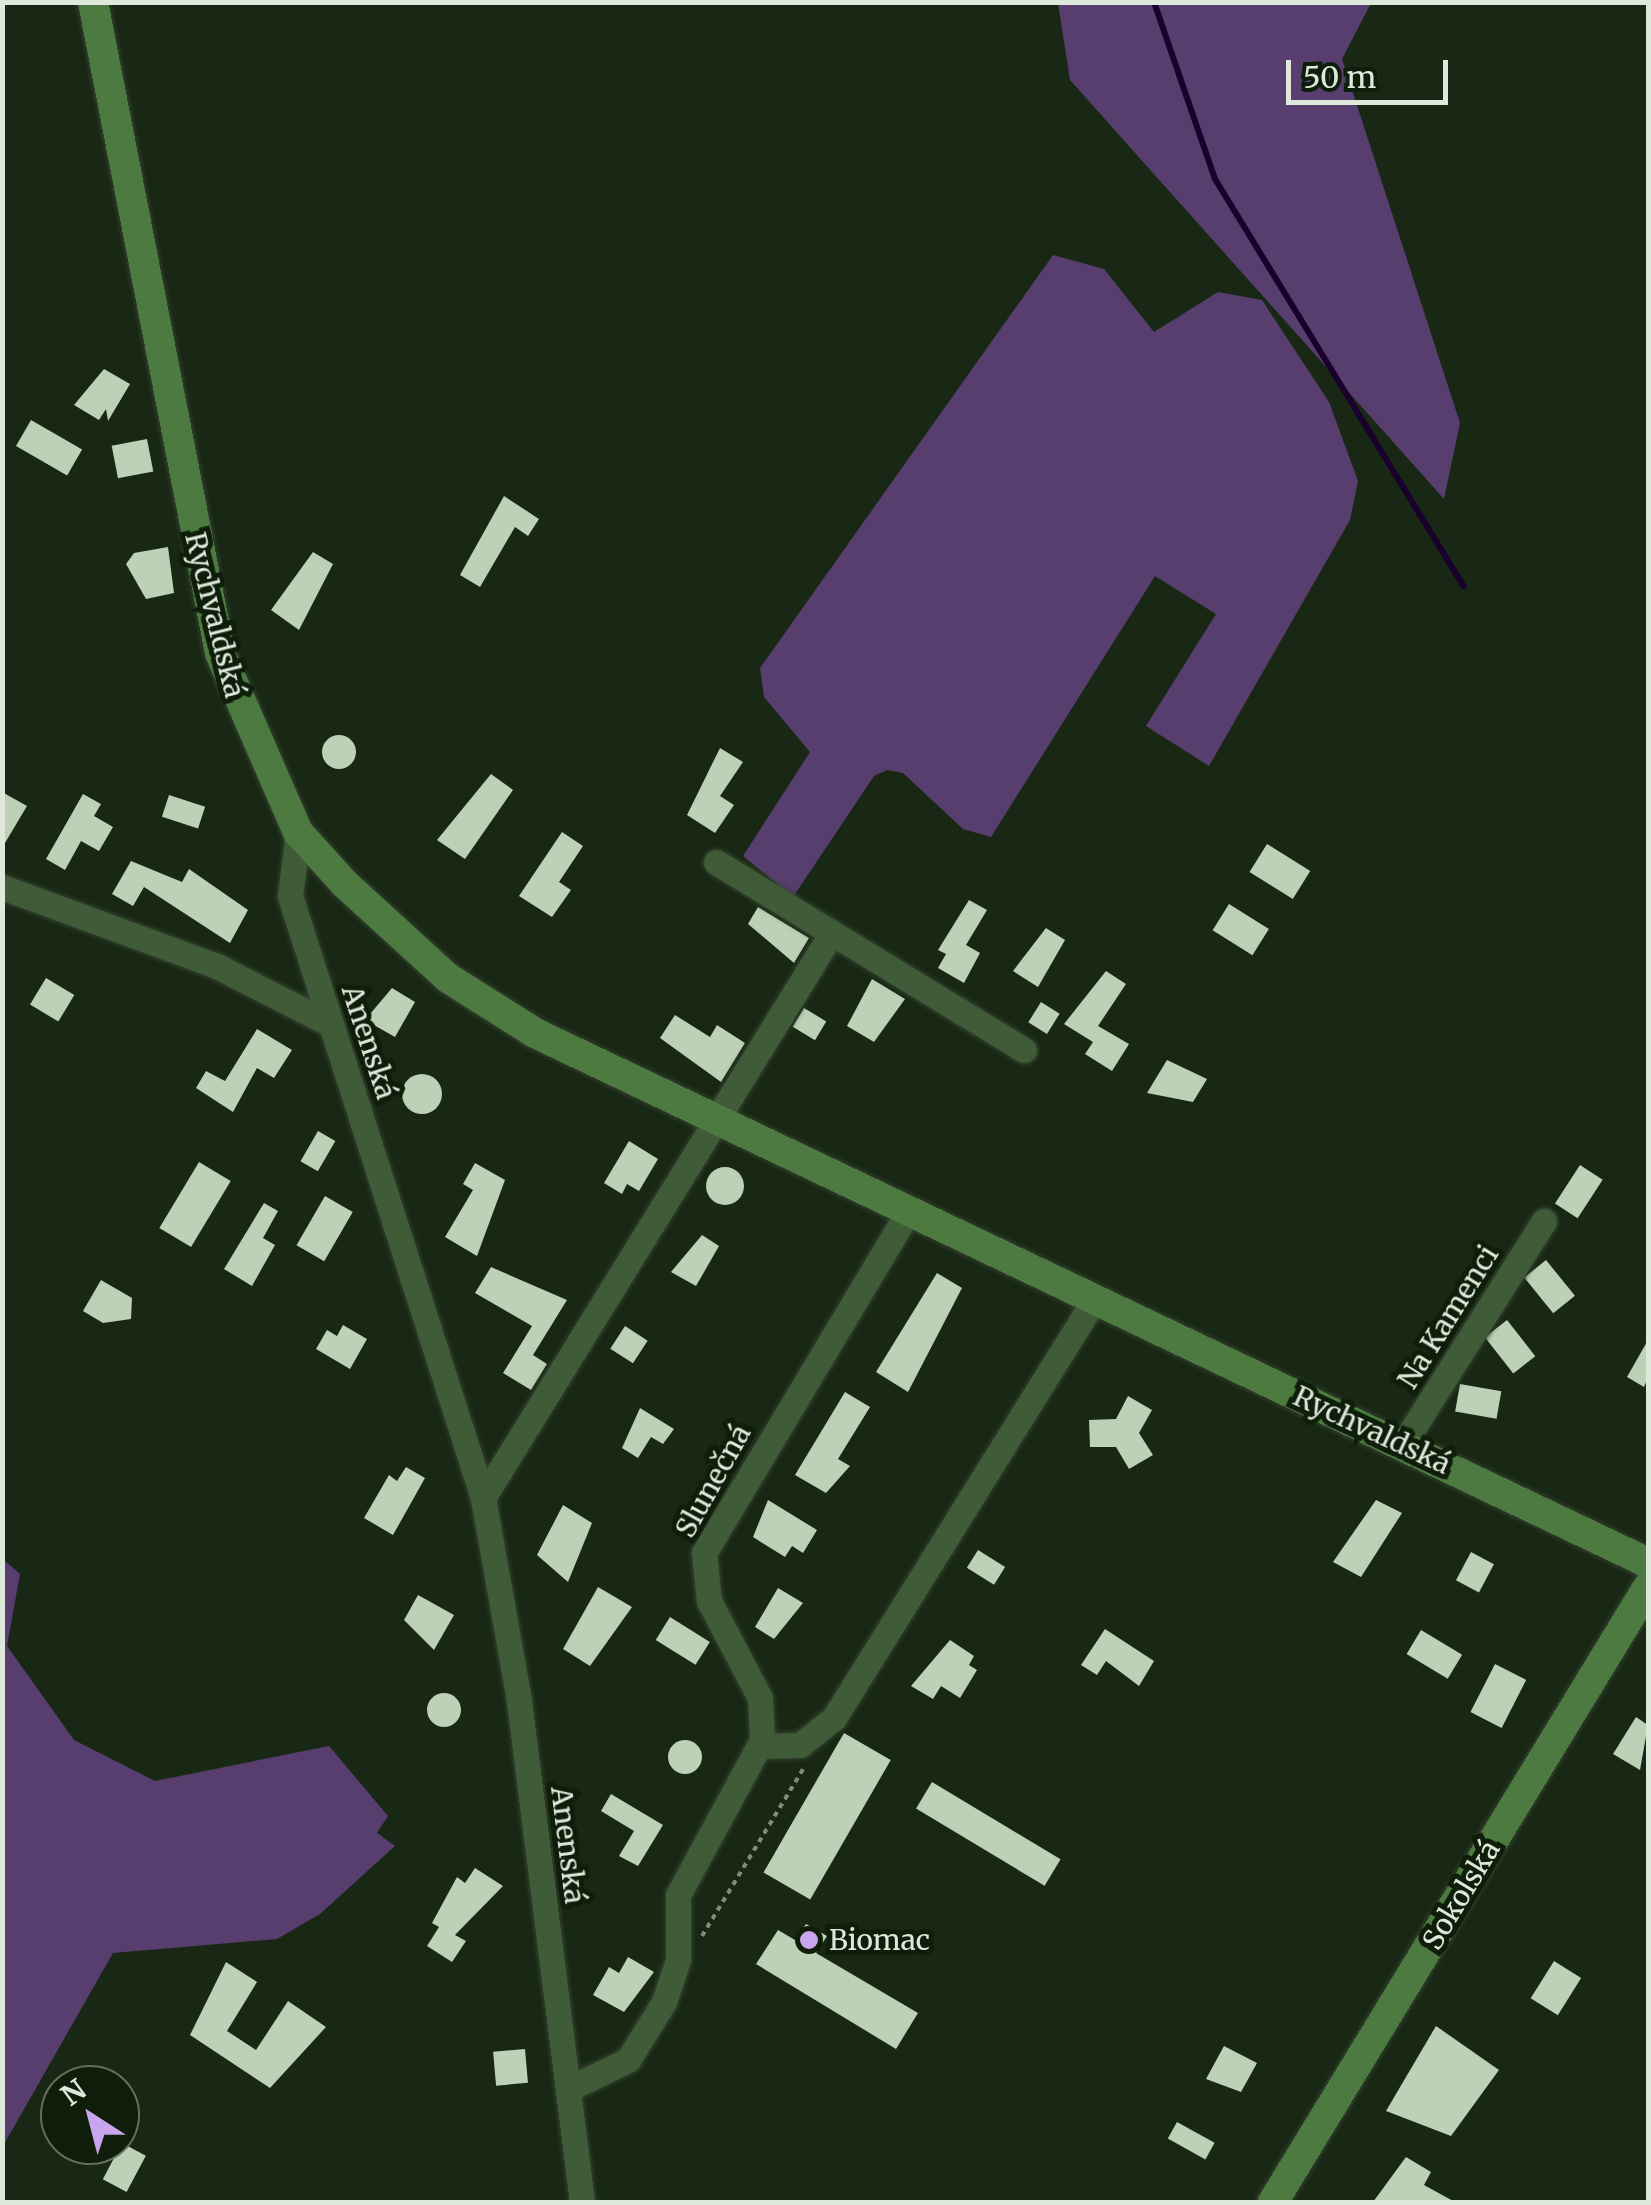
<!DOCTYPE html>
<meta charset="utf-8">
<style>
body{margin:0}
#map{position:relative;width:1651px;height:2205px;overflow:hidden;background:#182814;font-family:Merriweather,serif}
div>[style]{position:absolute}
.green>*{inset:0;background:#573e6f}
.stream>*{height:6px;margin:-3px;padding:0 3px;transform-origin:3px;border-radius:3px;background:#1a012d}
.building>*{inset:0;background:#bcd1b6;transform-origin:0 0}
.round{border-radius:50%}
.path>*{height:4px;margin-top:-2px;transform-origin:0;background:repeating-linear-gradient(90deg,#808d7c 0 5px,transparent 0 10px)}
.roads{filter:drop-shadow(0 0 2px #344330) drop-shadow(0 0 2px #344330)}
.street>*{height:25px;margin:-12.5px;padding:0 12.5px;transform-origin:12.5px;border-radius:12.5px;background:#3f5b37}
.secondary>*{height:30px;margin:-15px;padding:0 15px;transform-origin:15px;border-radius:15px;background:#4d7a40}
.dots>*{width:28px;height:28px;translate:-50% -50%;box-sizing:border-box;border:5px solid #0f1e0a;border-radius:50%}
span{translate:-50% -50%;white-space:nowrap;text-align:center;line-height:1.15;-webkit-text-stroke:10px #0f1e0a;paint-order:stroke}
.street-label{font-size:28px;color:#dee9db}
.poi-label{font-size:28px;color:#dee9db}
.left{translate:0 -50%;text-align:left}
.frame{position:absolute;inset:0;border:5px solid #dee9db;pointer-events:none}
.north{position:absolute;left:40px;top:2065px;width:100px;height:100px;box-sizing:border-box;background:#0f1e0a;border:2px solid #626f5e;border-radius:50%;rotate:324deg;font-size:28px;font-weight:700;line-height:40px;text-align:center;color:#dee9db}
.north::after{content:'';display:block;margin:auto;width:35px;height:45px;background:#c9a5ee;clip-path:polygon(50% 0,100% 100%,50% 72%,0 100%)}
.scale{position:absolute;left:1286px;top:60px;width:162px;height:45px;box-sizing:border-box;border:5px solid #dee9db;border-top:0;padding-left:12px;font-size:30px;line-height:35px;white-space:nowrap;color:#dee9db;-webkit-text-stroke:8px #0f1e0a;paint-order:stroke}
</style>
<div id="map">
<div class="green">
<i style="clip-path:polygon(1058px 3px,1371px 3px,1342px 59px,1460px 423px,1444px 499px,1070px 80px)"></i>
<i style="clip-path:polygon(1053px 255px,1104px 269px,1154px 332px,1218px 292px,1262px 300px,1329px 402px,1358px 481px,1350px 520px,1209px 766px,1146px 726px,1216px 614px,1155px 576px,991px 837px,963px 829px,903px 773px,887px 770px,874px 776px,793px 897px,743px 856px,810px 752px,764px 697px,760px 668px)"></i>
<i style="clip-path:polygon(3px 1559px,20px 1574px,7px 1646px,74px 1740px,155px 1781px,329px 1746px,388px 1816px,377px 1833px,395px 1846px,320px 1914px,277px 1939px,113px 1953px,3px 2146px)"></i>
</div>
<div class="stream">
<i style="left:1154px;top:2px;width:187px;rotate:71deg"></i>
<i style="left:1215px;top:179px;width:477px;rotate:58.6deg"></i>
</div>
<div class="building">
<i style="clip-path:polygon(104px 369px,130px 384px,108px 421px,106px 409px,99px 420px,74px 405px)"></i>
<i style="left:31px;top:420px;width:59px;height:30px;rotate:30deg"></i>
<i style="left:147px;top:439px;width:33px;height:36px;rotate:79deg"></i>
<i style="clip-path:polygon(504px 496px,539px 519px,528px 536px,515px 527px,480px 587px,460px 575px)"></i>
<i style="clip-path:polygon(168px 547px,174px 593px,146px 599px,126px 564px,134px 553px)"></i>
<i style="clip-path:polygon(313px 552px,333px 564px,299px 630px,271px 610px)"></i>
<i class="round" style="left:322px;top:735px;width:34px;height:34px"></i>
<i style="clip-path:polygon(720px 748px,743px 762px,720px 796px,734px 805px,715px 833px,687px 815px)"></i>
<i style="clip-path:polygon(491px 774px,513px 790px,465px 859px,437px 840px)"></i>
<i style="clip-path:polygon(2px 792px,27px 806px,2px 848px)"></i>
<i style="clip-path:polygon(83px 794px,101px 804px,94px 816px,113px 827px,99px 851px,81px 841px,65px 870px,46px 859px)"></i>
<i style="left:169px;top:795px;width:38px;height:23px;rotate:18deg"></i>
<i style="clip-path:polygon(562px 832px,583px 846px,559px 882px,571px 890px,552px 917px,519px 896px)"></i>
<i style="left:1267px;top:844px;width:51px;height:33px;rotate:32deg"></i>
<i style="clip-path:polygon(131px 861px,182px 882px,189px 869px,248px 910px,230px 943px,144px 887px,133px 906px,112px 894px)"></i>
<i style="clip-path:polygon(969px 900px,987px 910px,966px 945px,980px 953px,964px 983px,938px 968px,946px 954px,938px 950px)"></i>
<i style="left:1229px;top:904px;width:47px;height:31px;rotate:32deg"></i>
<i style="clip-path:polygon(758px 907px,809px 938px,794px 963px,748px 924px)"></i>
<i style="clip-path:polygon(1046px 928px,1065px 940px,1038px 987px,1013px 971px)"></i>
<i style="clip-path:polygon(1106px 971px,1126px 984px,1098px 1026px,1129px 1044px,1112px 1071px,1085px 1054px,1093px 1042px,1064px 1024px)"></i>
<i style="left:46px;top:978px;width:33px;height:31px;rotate:31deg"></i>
<i style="clip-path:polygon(872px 979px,905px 999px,874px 1042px,847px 1026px)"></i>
<i style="clip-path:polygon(392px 988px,415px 1002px,395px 1037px,365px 1020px)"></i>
<i style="left:1041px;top:1002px;width:22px;height:24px;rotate:32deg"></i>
<i style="left:804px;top:1008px;width:26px;height:22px;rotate:31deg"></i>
<i style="clip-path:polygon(675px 1015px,710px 1037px,717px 1025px,745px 1043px,721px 1082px,660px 1038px)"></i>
<i style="clip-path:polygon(257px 1029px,292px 1050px,274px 1078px,257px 1068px,233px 1112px,196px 1088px,206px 1071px,225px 1081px)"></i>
<i style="clip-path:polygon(1167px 1060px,1207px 1079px,1193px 1102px,1147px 1093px)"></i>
<i class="round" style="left:402px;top:1074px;width:40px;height:40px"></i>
<i style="left:318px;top:1131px;width:20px;height:35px;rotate:30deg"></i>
<i style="clip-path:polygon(629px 1141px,658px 1159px,639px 1191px,627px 1184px,622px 1194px,604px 1183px)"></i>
<i style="left:199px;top:1162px;width:37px;height:77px;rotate:31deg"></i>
<i style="clip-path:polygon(475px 1163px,505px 1180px,477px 1256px,445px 1237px,473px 1190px,463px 1184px)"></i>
<i style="left:1580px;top:1165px;width:27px;height:46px;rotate:33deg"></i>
<i class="round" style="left:706px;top:1167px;width:38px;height:38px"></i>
<i style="left:325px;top:1196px;width:32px;height:57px;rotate:30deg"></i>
<i style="clip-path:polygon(264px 1203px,278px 1211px,263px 1238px,275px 1245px,252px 1286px,224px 1269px)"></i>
<i style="clip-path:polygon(702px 1235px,719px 1246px,696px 1286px,671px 1272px)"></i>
<i style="left:1546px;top:1260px;width:46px;height:28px;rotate:51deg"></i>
<i style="clip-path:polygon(491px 1267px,567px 1300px,533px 1355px,547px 1364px,531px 1390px,503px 1373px,532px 1326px,475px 1293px)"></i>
<i style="clip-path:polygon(937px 1273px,962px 1288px,908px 1392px,876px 1372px)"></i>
<i style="clip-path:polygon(101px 1280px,132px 1298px,131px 1319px,103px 1323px,83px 1311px)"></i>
<i style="left:1507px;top:1320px;width:46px;height:28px;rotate:52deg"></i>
<i style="clip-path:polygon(343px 1325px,367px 1339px,350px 1369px,316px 1349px,327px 1330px,337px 1336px)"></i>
<i style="left:625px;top:1326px;width:27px;height:27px;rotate:33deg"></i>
<i style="clip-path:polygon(1648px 1340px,1648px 1378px,1644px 1387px,1627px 1377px)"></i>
<i style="left:1460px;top:1384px;width:42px;height:28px;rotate:10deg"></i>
<i style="clip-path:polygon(845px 1392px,870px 1407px,838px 1459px,850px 1466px,826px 1493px,795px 1475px)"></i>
<i style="clip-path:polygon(1128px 1396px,1152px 1410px,1139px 1433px,1153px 1455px,1129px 1469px,1116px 1447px,1090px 1447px,1089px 1420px,1116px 1419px)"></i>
<i style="clip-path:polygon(640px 1408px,674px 1429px,663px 1444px,651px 1437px,638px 1458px,622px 1448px)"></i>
<i style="clip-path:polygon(406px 1467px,425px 1478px,393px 1535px,364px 1518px,389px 1475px,397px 1481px)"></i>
<i style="clip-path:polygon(768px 1500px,817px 1530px,803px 1553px,792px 1546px,785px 1557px,753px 1537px)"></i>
<i style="clip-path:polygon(1376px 1500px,1402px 1513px,1361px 1577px,1333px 1562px)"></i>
<i style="clip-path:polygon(563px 1505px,592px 1523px,568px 1582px,537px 1555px)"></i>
<i style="left:978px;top:1550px;width:32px;height:21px;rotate:32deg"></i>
<i style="left:1471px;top:1552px;width:26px;height:32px;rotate:28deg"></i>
<i style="clip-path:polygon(598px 1587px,632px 1607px,590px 1666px,563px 1649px)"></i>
<i style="clip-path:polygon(778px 1588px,803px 1603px,774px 1639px,755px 1627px)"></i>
<i style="clip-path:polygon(418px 1595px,454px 1615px,434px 1650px,404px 1620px)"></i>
<i style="left:670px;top:1617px;width:47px;height:27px;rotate:32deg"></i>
<i style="clip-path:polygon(1105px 1629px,1154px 1661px,1139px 1686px,1106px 1661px,1097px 1675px,1081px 1665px)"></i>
<i style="left:1421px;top:1630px;width:48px;height:28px;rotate:31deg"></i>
<i style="clip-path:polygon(950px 1640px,974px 1656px,969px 1665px,977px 1670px,960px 1698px,941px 1686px,933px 1699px,911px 1686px)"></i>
<i style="left:1495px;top:1664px;width:35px;height:54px;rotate:27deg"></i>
<i class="round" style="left:427px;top:1693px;width:34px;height:34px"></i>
<i style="clip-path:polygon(1636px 1717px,1648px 1725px,1640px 1770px,1613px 1754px)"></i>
<i style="left:844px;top:1733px;width:54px;height:161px;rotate:30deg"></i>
<i class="round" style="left:668px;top:1740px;width:34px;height:34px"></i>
<i style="left:932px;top:1782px;width:150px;height:31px;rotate:31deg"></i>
<i style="clip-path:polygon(611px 1794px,663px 1825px,638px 1866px,619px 1856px,634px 1831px,601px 1811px)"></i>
<i style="clip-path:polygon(475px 1868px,503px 1886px,455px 1935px,466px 1941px,452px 1962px,427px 1946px,439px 1927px,432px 1923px,457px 1877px,465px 1883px)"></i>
<i style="clip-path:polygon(806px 1924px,827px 1936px,816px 1953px,918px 2013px,896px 2049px,756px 1964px,778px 1930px,795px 1940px)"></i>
<i style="clip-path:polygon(628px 1957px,654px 1972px,624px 2012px,593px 1995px,609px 1967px,619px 1973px)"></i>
<i style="left:1554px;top:1961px;width:32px;height:44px;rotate:32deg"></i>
<i style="clip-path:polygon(226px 1962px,257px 1982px,227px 2031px,256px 2050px,288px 2001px,326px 2027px,270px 2088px,190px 2035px)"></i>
<i style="clip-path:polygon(1436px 2026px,1499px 2070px,1451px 2136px,1386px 2111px)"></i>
<i style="clip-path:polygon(1224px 2046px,1257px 2063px,1241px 2092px,1206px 2079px)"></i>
<i style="left:525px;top:2049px;width:34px;height:32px;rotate:85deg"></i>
<i style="left:1177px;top:2122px;width:43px;height:19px;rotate:29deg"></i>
<i style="left:122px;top:2143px;width:27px;height:41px;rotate:28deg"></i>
<i style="clip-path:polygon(1406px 2157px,1431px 2172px,1424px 2185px,1455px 2202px,1373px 2202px)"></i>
</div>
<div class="path">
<i style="left:702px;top:1936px;width:195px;rotate:-58.8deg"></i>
</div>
<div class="roads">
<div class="street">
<i style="left:298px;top:832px;width:64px;rotate:97.1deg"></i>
<i style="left:290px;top:896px;width:632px;rotate:72.22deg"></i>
<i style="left:483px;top:1498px;width:206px;rotate:79.9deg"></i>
<i style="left:519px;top:1701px;width:505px;rotate:82.83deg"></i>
<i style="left:716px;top:862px;width:361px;rotate:31.4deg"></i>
<i style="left:2px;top:887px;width:229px;rotate:20.2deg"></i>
<i style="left:217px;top:966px;width:129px;rotate:27.2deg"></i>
<i style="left:1403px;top:1444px;width:264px;rotate:-57.7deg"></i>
<i style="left:483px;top:1498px;width:663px;rotate:-58.32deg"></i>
<i style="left:760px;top:1746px;width:40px;rotate:-1.4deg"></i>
<i style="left:800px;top:1745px;width:43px;rotate:-38.5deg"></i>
<i style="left:834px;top:1718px;width:494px;rotate:-58.1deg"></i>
<i style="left:568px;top:2089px;width:67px;rotate:-25.8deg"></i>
<i style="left:628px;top:2060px;width:68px;rotate:-58.2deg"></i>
<i style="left:664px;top:2002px;width:44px;rotate:-71.6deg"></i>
<i style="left:678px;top:1960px;width:65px;rotate:-90deg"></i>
<i style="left:678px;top:1895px;width:176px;rotate:-61.5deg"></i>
<i style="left:762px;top:1740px;width:42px;rotate:-92.7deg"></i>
<i style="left:760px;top:1698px;width:110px;rotate:-117.7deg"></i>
<i style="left:709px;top:1601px;width:48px;rotate:-95.9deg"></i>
<i style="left:704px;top:1553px;width:399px;rotate:-59.1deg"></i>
</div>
<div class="secondary">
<i style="left:93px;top:2px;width:663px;rotate:78.96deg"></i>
<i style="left:220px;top:653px;width:195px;rotate:66.5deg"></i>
<i style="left:298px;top:832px;width:70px;rotate:47.9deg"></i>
<i style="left:345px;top:884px;width:139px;rotate:42.4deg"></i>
<i style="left:448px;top:978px;width:103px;rotate:32.3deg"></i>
<i style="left:535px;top:1033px;width:1233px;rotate:25.46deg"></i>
<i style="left:1273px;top:2202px;width:720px;rotate:-58.63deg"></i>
</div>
</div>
<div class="dots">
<i style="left:809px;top:1940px;background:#c9a5ee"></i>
</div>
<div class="street-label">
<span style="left:215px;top:615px;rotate:76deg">Rychvaldská</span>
<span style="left:369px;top:1042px;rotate:72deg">Anenská</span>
<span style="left:1448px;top:1317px;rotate:-58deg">Na Kamenci</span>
<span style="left:1372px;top:1430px;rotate:25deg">Rychvaldská</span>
<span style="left:713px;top:1481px;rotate:-61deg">Slunečná</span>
<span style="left:568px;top:1845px;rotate:83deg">Anenská</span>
<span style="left:1461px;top:1895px;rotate:-59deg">Sokolská</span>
</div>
<div class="poi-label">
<span class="left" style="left:829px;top:1940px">Biomac</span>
</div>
<div class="frame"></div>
<div class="north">N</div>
<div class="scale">50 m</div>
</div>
